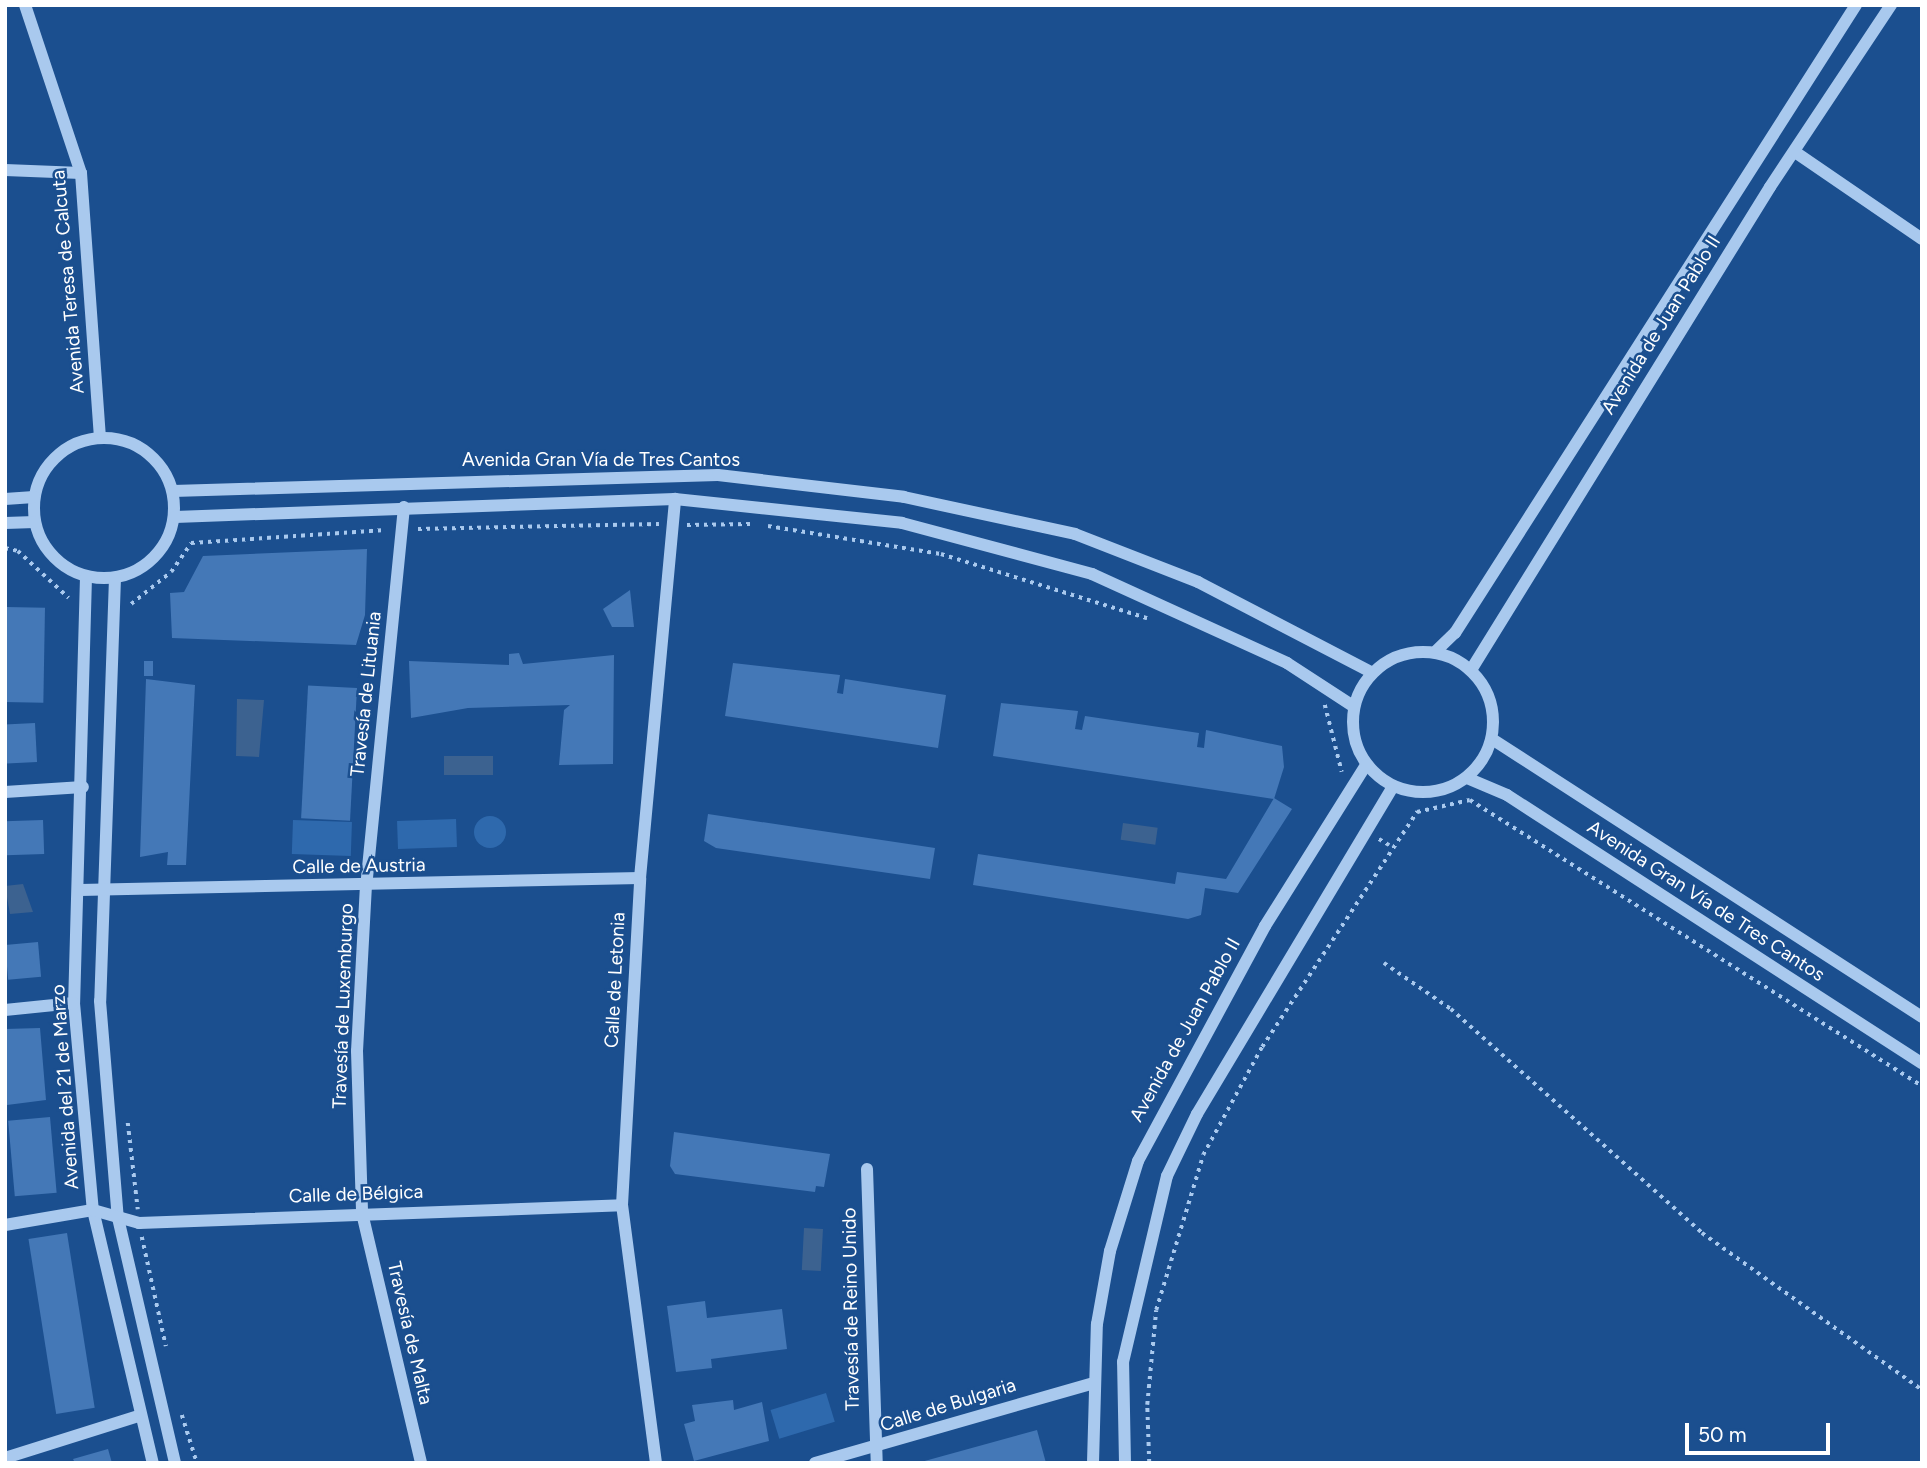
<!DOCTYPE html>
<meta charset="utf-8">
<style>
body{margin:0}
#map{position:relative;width:1927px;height:1468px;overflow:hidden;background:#1b4f8f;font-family:Figtree,sans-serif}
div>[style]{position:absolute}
.green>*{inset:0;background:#2e69ad;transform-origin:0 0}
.round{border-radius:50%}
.water>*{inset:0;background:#3c6290;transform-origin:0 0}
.building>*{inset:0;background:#4478b7;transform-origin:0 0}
.path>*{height:3.5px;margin-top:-1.75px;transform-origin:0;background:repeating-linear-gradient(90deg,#a9c9ee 0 3.5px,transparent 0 8.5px)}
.minor>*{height:12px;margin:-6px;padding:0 6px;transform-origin:6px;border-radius:6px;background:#a9c9ee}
.minor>.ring{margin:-6px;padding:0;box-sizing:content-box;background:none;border:12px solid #a9c9ee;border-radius:50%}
span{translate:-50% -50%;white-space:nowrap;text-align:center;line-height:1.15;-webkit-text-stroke:5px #1b4f8f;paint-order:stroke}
.street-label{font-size:19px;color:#fff}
.frame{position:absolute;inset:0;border:7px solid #fff;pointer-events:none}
.scale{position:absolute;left:1685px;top:1423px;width:145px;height:32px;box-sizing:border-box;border:4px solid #fff;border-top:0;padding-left:9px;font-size:21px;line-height:24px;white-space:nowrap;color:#fff;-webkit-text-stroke:5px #1b4f8f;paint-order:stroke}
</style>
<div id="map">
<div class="green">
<i class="round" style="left:474px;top:816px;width:32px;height:32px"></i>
<i style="left:456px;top:819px;width:28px;height:59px;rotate:88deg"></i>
<i style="left:293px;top:820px;width:59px;height:34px;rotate:2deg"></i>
<i style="left:826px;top:1393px;width:30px;height:58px;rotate:73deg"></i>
</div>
<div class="water">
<i style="clip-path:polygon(237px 699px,264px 700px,259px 757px,236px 756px)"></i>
<i style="left:493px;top:756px;width:19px;height:49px;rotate:90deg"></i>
<i style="left:1123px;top:823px;width:35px;height:17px;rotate:8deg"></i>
<i style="clip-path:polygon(23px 884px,33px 912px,10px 914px,5px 886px)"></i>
<i style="left:804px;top:1228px;width:19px;height:42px;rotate:3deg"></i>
</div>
<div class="building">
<i style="clip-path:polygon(367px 549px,365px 615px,356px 645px,172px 638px,170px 593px,184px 592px,203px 556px)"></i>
<i style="clip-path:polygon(630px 590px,634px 627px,612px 627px,603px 609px)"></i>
<i style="left:6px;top:607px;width:39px;height:95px;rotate:1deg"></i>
<i style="clip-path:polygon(519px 653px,523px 664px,614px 655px,613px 764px,559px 765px,564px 710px,570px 705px,468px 708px,411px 718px,409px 661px,509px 665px,509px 654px)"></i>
<i style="left:144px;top:661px;width:9px;height:15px"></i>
<i style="clip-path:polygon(733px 663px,840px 675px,837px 693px,843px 694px,845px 679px,946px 695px,938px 748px,725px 716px)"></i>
<i style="clip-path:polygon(146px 679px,195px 685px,186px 865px,167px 865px,168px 852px,140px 857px)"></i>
<i style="left:357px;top:688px;width:133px;height:49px;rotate:93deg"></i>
<i style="clip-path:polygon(1001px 703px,1078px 711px,1075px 729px,1082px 730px,1085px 716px,1199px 733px,1197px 747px,1204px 748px,1206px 730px,1282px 746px,1284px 767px,1274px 799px,993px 756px)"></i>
<i style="left:35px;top:723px;width:39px;height:30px;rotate:87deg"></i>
<i style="clip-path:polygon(1274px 798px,1292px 809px,1238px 893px,1205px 888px,1201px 915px,1188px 919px,973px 885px,978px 854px,1175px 884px,1177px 872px,1226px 879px)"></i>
<i style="clip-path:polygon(708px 814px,935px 848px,930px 879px,716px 848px,704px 841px)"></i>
<i style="left:43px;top:820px;width:34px;height:38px;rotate:88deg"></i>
<i style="left:38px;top:942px;width:35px;height:33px;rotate:85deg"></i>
<i style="clip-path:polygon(40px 1028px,46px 1100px,7px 1105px,5px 1029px)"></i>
<i style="left:50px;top:1117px;width:76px;height:42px;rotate:85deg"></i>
<i style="clip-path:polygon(674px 1132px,830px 1154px,824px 1187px,816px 1186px,815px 1192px,675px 1174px,670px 1166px)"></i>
<i style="left:67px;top:1233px;width:177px;height:39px;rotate:81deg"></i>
<i style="clip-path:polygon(705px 1301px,707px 1318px,782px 1309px,787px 1349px,711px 1359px,712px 1368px,676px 1372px,667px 1306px)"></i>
<i style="clip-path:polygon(733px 1400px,734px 1410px,762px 1402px,769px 1441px,694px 1461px,684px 1424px,695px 1421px,692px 1405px)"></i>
<i style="clip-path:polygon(1037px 1430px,1046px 1463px,921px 1463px,921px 1462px)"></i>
<i style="clip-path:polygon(108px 1449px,112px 1463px,75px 1463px,73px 1459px)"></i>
</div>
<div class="path">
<i style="left:687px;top:525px;width:63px;rotate:-0.9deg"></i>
<i style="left:768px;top:526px;width:175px;rotate:9.2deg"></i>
<i style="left:941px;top:554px;width:216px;rotate:17.3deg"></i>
<i style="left:418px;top:529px;width:241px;rotate:-1.2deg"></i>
<i style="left:5px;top:548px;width:13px;rotate:13deg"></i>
<i style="left:18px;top:551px;width:69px;rotate:42.7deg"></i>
<i style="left:131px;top:604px;width:51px;rotate:-38.7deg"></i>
<i style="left:171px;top:572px;width:35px;rotate:-55deg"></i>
<i style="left:191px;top:543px;width:195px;rotate:-3.8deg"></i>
<i style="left:1325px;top:705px;width:69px;rotate:75.8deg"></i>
<i style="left:1379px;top:839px;width:12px;rotate:31deg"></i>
<i style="left:1384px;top:963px;width:81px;rotate:34.5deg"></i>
<i style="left:1451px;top:1009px;width:336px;rotate:41.7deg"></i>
<i style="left:1702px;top:1233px;width:270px;rotate:35.5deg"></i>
<i style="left:128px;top:1123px;width:87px;rotate:83.4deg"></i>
<i style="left:142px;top:1237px;width:112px;rotate:77.6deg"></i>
<i style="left:182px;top:1415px;width:50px;rotate:72.6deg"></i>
<i style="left:1149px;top:1463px;width:58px;rotate:-92deg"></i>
<i style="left:1147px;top:1405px;width:95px;rotate:-84.6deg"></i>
<i style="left:1156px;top:1310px;width:162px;rotate:-73.1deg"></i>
<i style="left:1203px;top:1155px;width:123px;rotate:-61.4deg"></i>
<i style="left:1262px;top:1047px;width:282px;rotate:-56.6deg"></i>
<i style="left:1417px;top:812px;width:54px;rotate:-12.8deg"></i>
<i style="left:1470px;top:800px;width:535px;rotate:32.32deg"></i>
</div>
<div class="minor">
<i style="left:25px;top:5px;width:177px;rotate:71.6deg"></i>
<i style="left:81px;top:173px;width:265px;rotate:85.9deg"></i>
<i style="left:1795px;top:152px;width:154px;rotate:34.4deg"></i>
<i style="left:5px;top:170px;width:76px;rotate:2.3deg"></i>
<i class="ring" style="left:34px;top:438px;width:128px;height:128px"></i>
<i style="left:173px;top:491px;width:545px;rotate:-1.68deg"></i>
<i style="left:718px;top:475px;width:187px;rotate:6.7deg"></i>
<i style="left:904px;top:497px;width:175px;rotate:12.2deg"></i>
<i style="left:1075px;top:534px;width:132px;rotate:21.3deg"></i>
<i style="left:1198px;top:582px;width:195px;rotate:27.5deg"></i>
<i style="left:5px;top:499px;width:29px;rotate:-4deg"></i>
<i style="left:404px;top:507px;width:380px;rotate:95.7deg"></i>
<i style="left:366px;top:885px;width:166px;rotate:93.1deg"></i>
<i style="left:357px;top:1051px;width:162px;rotate:88.2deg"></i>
<i style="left:362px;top:1213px;width:257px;rotate:76.7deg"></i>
<i style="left:175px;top:517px;width:500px;rotate:-2.06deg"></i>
<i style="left:675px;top:499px;width:228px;rotate:6deg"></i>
<i style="left:902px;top:523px;width:197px;rotate:15deg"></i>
<i style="left:1092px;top:574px;width:214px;rotate:24.5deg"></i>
<i style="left:1287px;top:663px;width:79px;rotate:33.1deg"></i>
<i style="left:5px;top:523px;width:30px;rotate:-2deg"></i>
<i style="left:86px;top:577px;width:426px;rotate:91.6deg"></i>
<i style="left:74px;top:1003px;width:208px;rotate:84.8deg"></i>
<i style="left:93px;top:1210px;width:260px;rotate:76.7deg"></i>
<i style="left:115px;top:578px;width:423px;rotate:92deg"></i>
<i style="left:100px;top:1001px;width:218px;rotate:85.3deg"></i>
<i style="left:118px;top:1218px;width:252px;rotate:76.9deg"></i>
<i class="ring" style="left:1353px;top:652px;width:128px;height:128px"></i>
<i style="left:1435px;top:652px;width:28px;rotate:-44deg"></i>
<i style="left:1455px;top:633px;width:745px;rotate:-57.44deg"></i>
<i style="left:1471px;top:670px;width:568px;rotate:-58.24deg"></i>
<i style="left:1770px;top:187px;width:219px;rotate:-56.4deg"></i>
<i style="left:1492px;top:739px;width:512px;rotate:32.88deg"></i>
<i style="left:1467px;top:778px;width:43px;rotate:23deg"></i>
<i style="left:1507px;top:795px;width:494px;rotate:32.9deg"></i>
<i style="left:5px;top:792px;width:78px;rotate:-3.7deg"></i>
<i style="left:80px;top:890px;width:560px;rotate:-1.23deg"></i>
<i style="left:5px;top:1010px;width:69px;rotate:-5.8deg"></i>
<i style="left:867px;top:1169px;width:294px;rotate:88.1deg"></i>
<i style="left:5px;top:1225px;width:89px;rotate:-9.7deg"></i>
<i style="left:93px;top:1210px;width:48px;rotate:15.8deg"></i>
<i style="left:139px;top:1223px;width:483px;rotate:-2.1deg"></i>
<i style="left:5px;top:1458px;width:139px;rotate:-17.5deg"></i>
<i style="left:656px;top:1463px;width:260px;rotate:-97.5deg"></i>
<i style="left:622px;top:1205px;width:327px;rotate:-86.8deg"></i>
<i style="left:640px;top:878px;width:381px;rotate:-84.7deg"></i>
<i style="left:815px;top:1463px;width:287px;rotate:-16deg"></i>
<i style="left:1093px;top:1463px;width:139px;rotate:-88.4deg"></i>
<i style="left:1097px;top:1324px;width:74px;rotate:-79.9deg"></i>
<i style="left:1110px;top:1251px;width:94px;rotate:-72.7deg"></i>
<i style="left:1138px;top:1161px;width:267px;rotate:-61.6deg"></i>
<i style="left:1265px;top:926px;width:190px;rotate:-57.9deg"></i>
<i style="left:1125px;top:1463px;width:101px;rotate:-91.1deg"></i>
<i style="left:1123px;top:1362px;width:191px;rotate:-76.7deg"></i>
<i style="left:1167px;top:1176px;width:69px;rotate:-64.2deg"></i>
<i style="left:1197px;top:1114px;width:381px;rotate:-59.1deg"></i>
</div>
<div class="street-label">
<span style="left:68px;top:282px;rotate:-95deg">Avenida Teresa de Calcuta</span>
<span style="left:1661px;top:325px;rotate:-58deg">Avenida de Juan Pablo II</span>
<span style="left:601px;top:460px">Avenida Gran Vía de Tres Cantos</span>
<span style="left:366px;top:694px;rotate:-84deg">Travesía de Lituania</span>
<span style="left:359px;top:866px;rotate:-1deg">Calle de Austria</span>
<span style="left:1706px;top:901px;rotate:33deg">Avenida Gran Vía de Tres Cantos</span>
<span style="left:615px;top:980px;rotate:-87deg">Calle de Letonia</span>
<span style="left:343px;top:1006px;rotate:-88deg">Travesía de Luxemburgo</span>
<span style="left:1185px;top:1030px;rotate:-61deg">Avenida de Juan Pablo II</span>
<span style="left:65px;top:1087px;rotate:-94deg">Avenida del 21 de Marzo</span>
<span style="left:356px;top:1194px;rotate:-2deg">Calle de Bélgica</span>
<span style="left:851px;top:1309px;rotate:-91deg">Travesía de Reino Unido</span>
<span style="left:410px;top:1333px;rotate:77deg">Travesía de Malta</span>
<span style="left:948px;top:1405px;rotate:-17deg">Calle de Bulgaria</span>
</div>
<div class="frame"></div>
<div class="scale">50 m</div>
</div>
